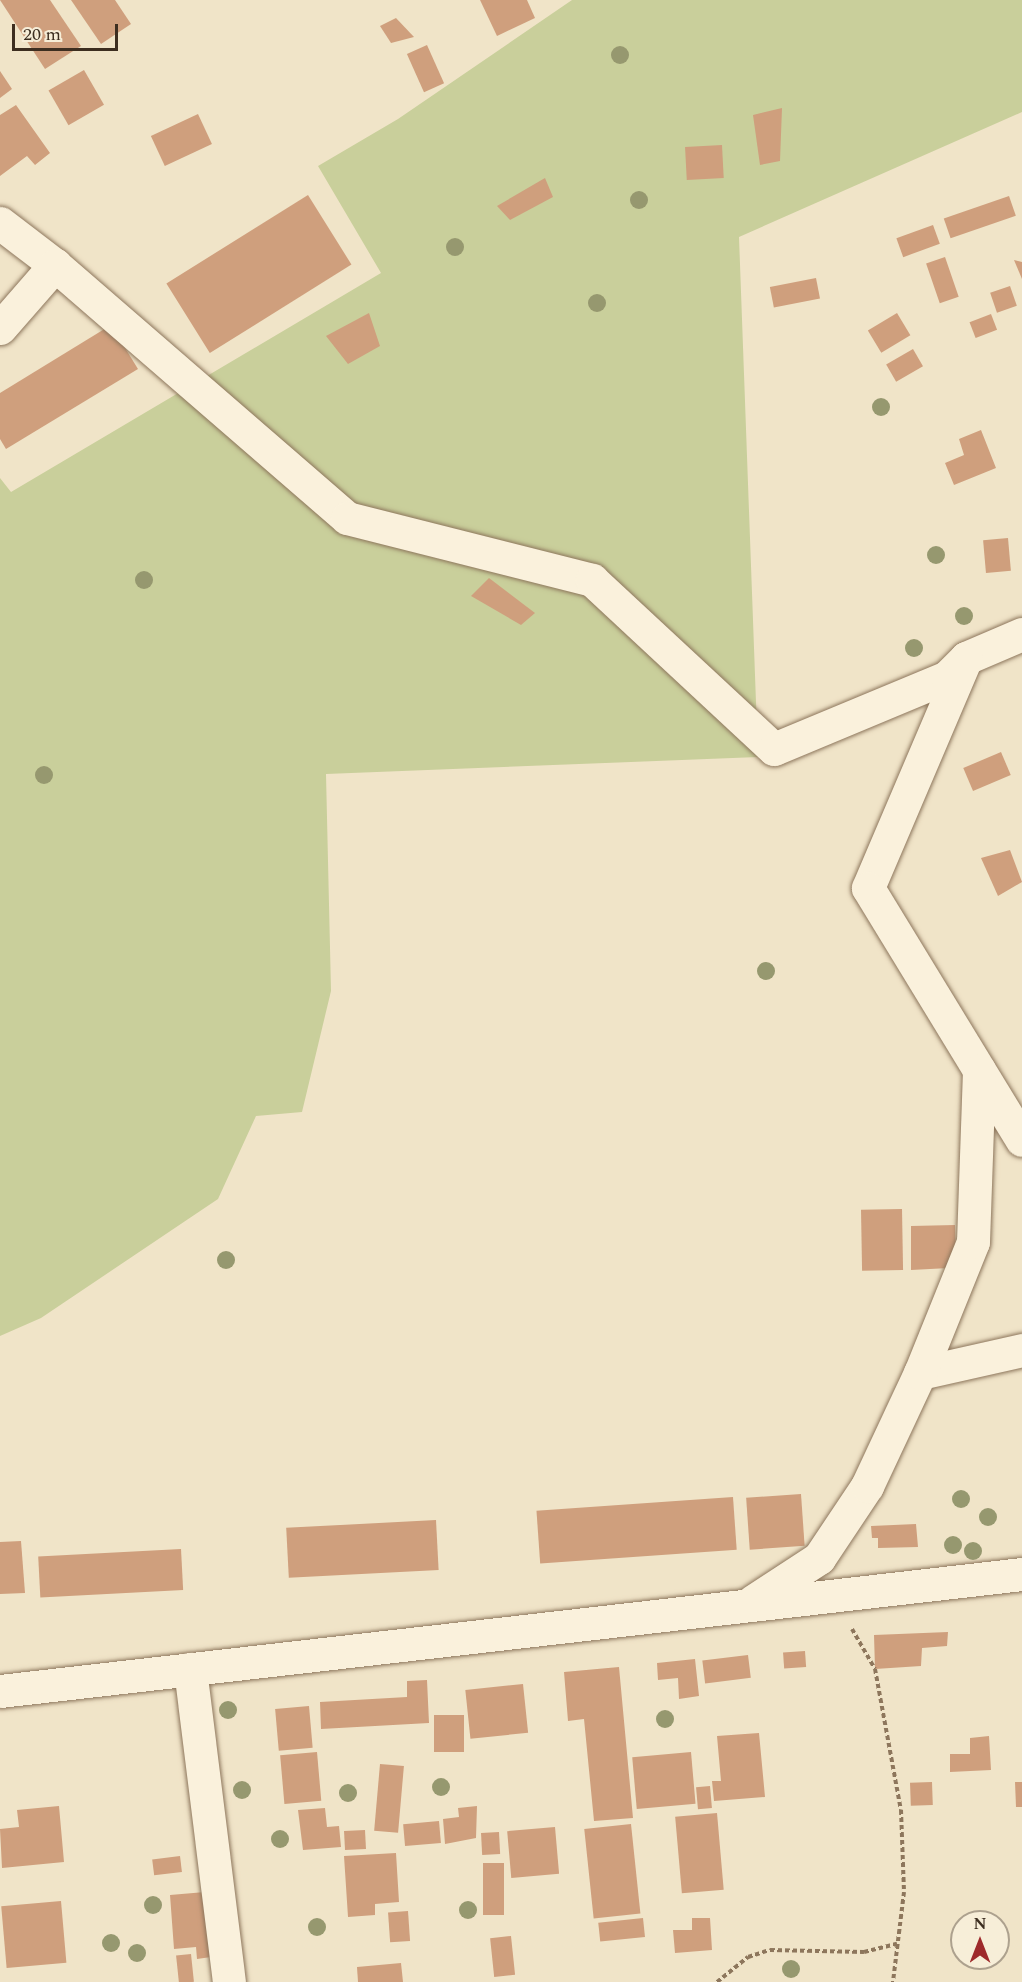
<!DOCTYPE html>
<style>
body{margin:0}
#map{position:relative;width:1022px;height:1982px;overflow:hidden;background:#f0e4c8;font-family:Spectral,serif}
div>[style]{position:absolute}
.green>*{inset:0;background:#c9cf9b}
.building>*{inset:0;background:#cf9f7d;transform-origin:0 0}
.path>*{height:4px;margin-top:-2px;transform-origin:0;background:repeating-linear-gradient(90deg,#8d765c 0 4.5px,transparent 0 7.5px)}
.roads{filter:drop-shadow(0 0 2px #8d765c) drop-shadow(0 0 2px #8d765c)}
.minor>*{height:33px;margin:-16.5px;padding:0 16.5px;transform-origin:16.5px;border-radius:16.5px;background:#faf1dc}
.trees>*{width:18px;height:18px;margin:-9px;border-radius:50%;background:#96986f}
span{translate:-50% -50%;white-space:nowrap;text-align:center;line-height:1.15;-webkit-text-stroke:4.5px #f7eed8;paint-order:stroke}
.north{position:absolute;left:950px;top:1910px;width:60px;height:60px;box-sizing:border-box;background:#f7eed8;border:2px solid #ada18e;border-radius:50%;rotate:0deg;font-size:16px;font-weight:700;line-height:24px;text-align:center;color:#3d2e20}
.north::after{content:'';display:block;margin:auto;width:21px;height:27px;background:#9e2a2b;clip-path:polygon(50% 0,100% 100%,50% 72%,0 100%)}
.scale{position:absolute;left:12px;top:24px;width:106px;height:27px;box-sizing:border-box;border:3px solid #3d2e20;border-top:0;padding-left:8px;font-size:18px;line-height:21px;white-space:nowrap;color:#3d2e20;-webkit-text-stroke:4px #f7eed8;paint-order:stroke}
</style>
<div id="map">
<div class="green">
<i style="clip-path:polygon(572px 0,1022px 0,1022px 112px,739px 237px,758px 757px,326px 774px,331px 991px,302px 1112px,256px 1116px,218px 1199px,41px 1318px,0 1336px,0 478px,11px 492px,381px 273px,318px 166px,398px 119px)"></i>
</div>
<div class="building">
<i style="clip-path:polygon(0 0,50px 0,81px 46px,45px 69px)"></i>
<i style="clip-path:polygon(71px 0,115px 0,131px 24px,101px 44px)"></i>
<i style="clip-path:polygon(480px 0,527px 0,535px 18px,497px 36px)"></i>
<i style="clip-path:polygon(396px 18px,414px 37px,391px 43px,380px 26px)"></i>
<i style="left:427px;top:45px;width:42px;height:22px;rotate:66deg"></i>
<i style="left:84px;top:70px;width:40px;height:41px;rotate:60deg"></i>
<i style="clip-path:polygon(0 71px,12px 89px,0 98px)"></i>
<i style="clip-path:polygon(16px 105px,50px 153px,35px 165px,27px 156px,0 176px,0 115px)"></i>
<i style="clip-path:polygon(782px 108px,780px 161px,760px 165px,753px 115px)"></i>
<i style="left:198px;top:114px;width:33px;height:52px;rotate:65deg"></i>
<i style="left:722px;top:145px;width:33px;height:37px;rotate:87deg"></i>
<i style="clip-path:polygon(545px 178px,553px 197px,510px 220px,497px 206px)"></i>
<i style="left:308px;top:195px;width:82px;height:167px;rotate:58deg"></i>
<i style="left:1009px;top:196px;width:21px;height:69px;rotate:71deg"></i>
<i style="left:933px;top:225px;width:20px;height:39px;rotate:70deg"></i>
<i style="left:945px;top:257px;width:42px;height:20px;rotate:71deg"></i>
<i style="clip-path:polygon(1014px 260px,1022px 262px,1022px 279px)"></i>
<i style="left:816px;top:278px;width:21px;height:47px;rotate:79deg"></i>
<i style="left:1010px;top:286px;width:21px;height:21px;rotate:71deg"></i>
<i style="clip-path:polygon(369px 313px,380px 346px,348px 364px,326px 336px)"></i>
<i style="left:897px;top:313px;width:26px;height:34px;rotate:59deg"></i>
<i style="left:991px;top:314px;width:17px;height:23px;rotate:69deg"></i>
<i style="clip-path:polygon(111px 325px,138px 369px,6px 449px,0 439px,0 393px)"></i>
<i style="left:913px;top:349px;width:20px;height:31px;rotate:60deg"></i>
<i style="clip-path:polygon(981px 430px,996px 468px,954px 485px,945px 463px,964px 455px,959px 439px)"></i>
<i style="left:1008px;top:538px;width:33px;height:25px;rotate:85deg"></i>
<i style="clip-path:polygon(489px 578px,535px 613px,521px 625px,471px 596px)"></i>
<i style="left:1001px;top:752px;width:25px;height:41px;rotate:67deg"></i>
<i style="clip-path:polygon(1010px 850px,1022px 882px,998px 896px,981px 858px)"></i>
<i style="left:902px;top:1209px;width:61px;height:41px;rotate:89deg"></i>
<i style="clip-path:polygon(955px 1225px,956px 1258px,949px 1268px,911px 1270px,911px 1226px)"></i>
<i style="left:801px;top:1494px;width:52px;height:55px;rotate:86deg"></i>
<i style="left:733px;top:1497px;width:53px;height:197px;rotate:86deg"></i>
<i style="left:436px;top:1520px;width:50px;height:150px;rotate:87deg"></i>
<i style="clip-path:polygon(916px 1524px,918px 1547px,878px 1548px,878px 1538px,872px 1538px,871px 1526px)"></i>
<i style="clip-path:polygon(21px 1541px,25px 1593px,0 1594px,0 1542px)"></i>
<i style="left:181px;top:1549px;width:41px;height:143px;rotate:87deg"></i>
<i style="clip-path:polygon(948px 1632px,947px 1646px,922px 1648px,921px 1666px,875px 1669px,874px 1635px)"></i>
<i style="left:805px;top:1651px;width:16px;height:22px;rotate:86deg"></i>
<i style="left:748px;top:1655px;width:23px;height:46px;rotate:83deg"></i>
<i style="clip-path:polygon(695px 1659px,699px 1696px,679px 1699px,678px 1678px,658px 1680px,657px 1663px)"></i>
<i style="clip-path:polygon(619px 1667px,633px 1818px,594px 1821px,584px 1719px,568px 1721px,564px 1672px)"></i>
<i style="clip-path:polygon(427px 1680px,429px 1723px,321px 1729px,320px 1702px,407px 1697px,407px 1681px)"></i>
<i style="left:523px;top:1684px;width:49px;height:58px;rotate:84deg"></i>
<i style="left:309px;top:1706px;width:42px;height:34px;rotate:85deg"></i>
<i style="left:434px;top:1715px;width:30px;height:37px"></i>
<i style="clip-path:polygon(759px 1733px,765px 1797px,714px 1801px,712px 1781px,721px 1781px,717px 1736px)"></i>
<i style="clip-path:polygon(989px 1736px,991px 1770px,950px 1772px,950px 1754px,970px 1754px,970px 1738px)"></i>
<i style="left:317px;top:1752px;width:49px;height:37px;rotate:85deg"></i>
<i style="left:691px;top:1752px;width:52px;height:59px;rotate:85deg"></i>
<i style="left:380px;top:1764px;width:24px;height:67px;rotate:5deg"></i>
<i style="left:932px;top:1782px;width:23px;height:22px;rotate:88deg"></i>
<i style="clip-path:polygon(1015px 1782px,1022px 1782px,1022px 1807px,1016px 1807px)"></i>
<i style="left:710px;top:1786px;width:22px;height:14px;rotate:85deg"></i>
<i style="clip-path:polygon(59px 1806px,64px 1862px,2px 1868px,0 1829px,19px 1827px,17px 1810px)"></i>
<i style="clip-path:polygon(477px 1806px,476px 1838px,445px 1844px,443px 1819px,459px 1817px,458px 1808px)"></i>
<i style="clip-path:polygon(325px 1808px,327px 1827px,339px 1826px,341px 1847px,303px 1850px,298px 1810px)"></i>
<i style="left:717px;top:1813px;width:77px;height:42px;rotate:85deg"></i>
<i style="left:439px;top:1821px;width:22px;height:36px;rotate:85deg"></i>
<i style="left:631px;top:1824px;width:90px;height:47px;rotate:84deg"></i>
<i style="left:555px;top:1827px;width:47px;height:48px;rotate:85deg"></i>
<i style="left:365px;top:1830px;width:19px;height:21px;rotate:87deg"></i>
<i style="left:499px;top:1832px;width:22px;height:18px;rotate:87deg"></i>
<i style="clip-path:polygon(396px 1853px,399px 1902px,375px 1904px,375px 1915px,348px 1917px,344px 1856px)"></i>
<i style="left:180px;top:1856px;width:16px;height:28px;rotate:83deg"></i>
<i style="left:483px;top:1863px;width:21px;height:52px"></i>
<i style="clip-path:polygon(205px 1892px,211px 1957px,197px 1959px,196px 1947px,174px 1949px,170px 1895px)"></i>
<i style="left:61px;top:1901px;width:62px;height:60px;rotate:85deg"></i>
<i style="left:408px;top:1911px;width:30px;height:20px;rotate:86deg"></i>
<i style="left:643px;top:1918px;width:19px;height:45px;rotate:84deg"></i>
<i style="clip-path:polygon(692px 1918px,710px 1918px,712px 1950px,675px 1953px,673px 1930px,692px 1930px)"></i>
<i style="left:511px;top:1936px;width:39px;height:21px;rotate:84deg"></i>
<i style="left:191px;top:1954px;width:28px;height:15px;rotate:84deg"></i>
<i style="clip-path:polygon(401px 1963px,403px 1982px,358px 1982px,357px 1967px)"></i>
</div>
<div class="path">
<i style="left:852px;top:1629px;width:46px;rotate:60.1deg"></i>
<i style="left:875px;top:1669px;width:143px;rotate:79.6deg"></i>
<i style="left:901px;top:1810px;width:82px;rotate:87.9deg"></i>
<i style="left:904px;top:1892px;width:91px;rotate:97deg"></i>
<i style="left:717px;top:1982px;width:40px;rotate:-39deg"></i>
<i style="left:748px;top:1957px;width:23px;rotate:-18deg"></i>
<i style="left:770px;top:1950px;width:94px;rotate:1.2deg"></i>
<i style="left:864px;top:1952px;width:34px;rotate:-14deg"></i>
</div>
<div class="roads">
<div class="minor">
<i style="left:0;top:223px;width:69px;rotate:37.4deg"></i>
<i style="left:55px;top:265px;width:386px;rotate:40.9deg"></i>
<i style="left:347px;top:518px;width:253px;rotate:14.2deg"></i>
<i style="left:592px;top:580px;width:248px;rotate:42.9deg"></i>
<i style="left:774px;top:749px;width:187px;rotate:-22.6deg"></i>
<i style="left:947px;top:677px;width:27px;rotate:-45deg"></i>
<i style="left:0;top:328px;width:84px;rotate:-48.9deg"></i>
<i style="left:1022px;top:634px;width:61px;rotate:156.8deg"></i>
<i style="left:966px;top:658px;width:250px;rotate:113.1deg"></i>
<i style="left:868px;top:888px;width:295px;rotate:58.6deg"></i>
<i style="left:920px;top:1373px;width:105px;rotate:-12.7deg"></i>
<i style="left:753px;top:1601px;width:79px;rotate:-33.1deg"></i>
<i style="left:819px;top:1558px;width:87px;rotate:-56.3deg"></i>
<i style="left:867px;top:1486px;width:125px;rotate:-64.9deg"></i>
<i style="left:920px;top:1373px;width:141px;rotate:-68deg"></i>
<i style="left:973px;top:1242px;width:172px;rotate:-88deg"></i>
<i style="left:190px;top:1669px;width:315px;rotate:82.9deg"></i>
<i style="left:0;top:1691px;width:1029px;rotate:-6.53deg"></i>
</div>
</div>
<div class="trees">
<i style="left:620px;top:55px"></i>
<i style="left:639px;top:200px"></i>
<i style="left:455px;top:247px"></i>
<i style="left:597px;top:303px"></i>
<i style="left:881px;top:407px"></i>
<i style="left:936px;top:555px"></i>
<i style="left:144px;top:580px"></i>
<i style="left:964px;top:616px"></i>
<i style="left:914px;top:648px"></i>
<i style="left:44px;top:775px"></i>
<i style="left:766px;top:971px"></i>
<i style="left:226px;top:1260px"></i>
<i style="left:961px;top:1499px"></i>
<i style="left:988px;top:1517px"></i>
<i style="left:953px;top:1545px"></i>
<i style="left:973px;top:1551px"></i>
<i style="left:228px;top:1710px"></i>
<i style="left:665px;top:1719px"></i>
<i style="left:441px;top:1787px"></i>
<i style="left:242px;top:1790px"></i>
<i style="left:348px;top:1793px"></i>
<i style="left:280px;top:1839px"></i>
<i style="left:153px;top:1905px"></i>
<i style="left:468px;top:1910px"></i>
<i style="left:317px;top:1927px"></i>
<i style="left:111px;top:1943px"></i>
<i style="left:137px;top:1953px"></i>
<i style="left:791px;top:1969px"></i>
</div>
<div class="north">N</div>
<div class="scale">20 m</div>
</div>
